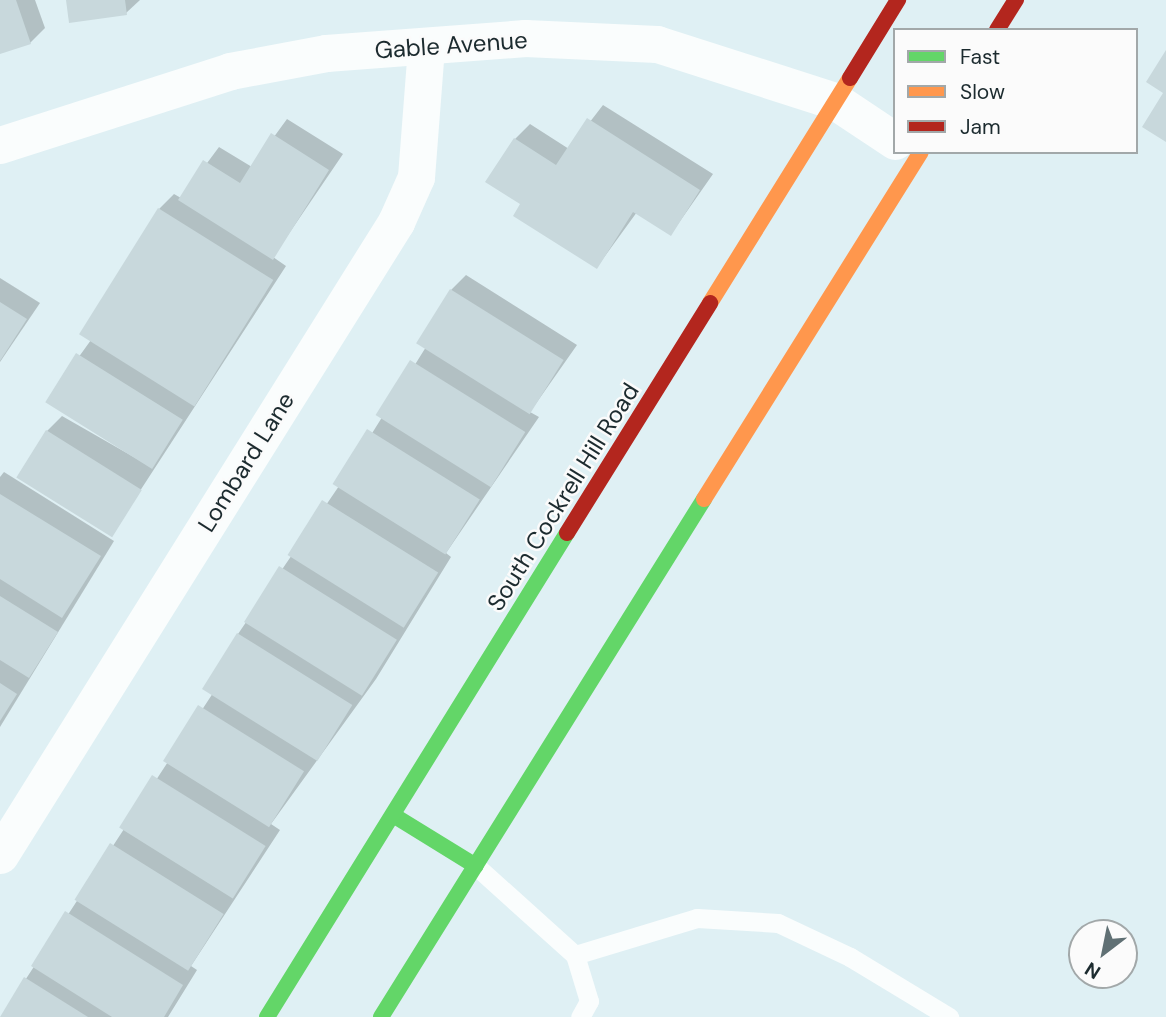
<!DOCTYPE html>
<style>
body{margin:0}
#map{position:relative;width:1166px;height:1017px;overflow:hidden;background:#dff0f4;font-family:"DM Sans",sans-serif}
div>[style]{position:absolute}
.shadow>*{inset:0;background:#0003}
.building>*{inset:0;background:#c8d8dc;transform-origin:0 0}
.lane>*{height:19px;margin:-9.5px;padding:0 9.5px;transform-origin:9.5px;border-radius:9.5px;background:#fafdfd}
.street>*{height:37px;margin:-18.5px;padding:0 18.5px;transform-origin:18.5px;border-radius:18.5px;background:#fafdfd}
.fast>*{height:16px;margin:-8px;padding:0 8px;transform-origin:8px;border-radius:8px;background:#63d668}
.slow>*{height:16px;margin:-8px;padding:0 8px;transform-origin:8px;border-radius:8px;background:#ff974d}
.jam>*{height:16px;margin:-8px;padding:0 8px;transform-origin:8px;border-radius:8px;background:#b3261e}
span{translate:-50% -50%;white-space:nowrap;text-align:center;line-height:1.15;-webkit-text-stroke:5px #fbfbfb;paint-order:stroke}
.street-label{font-size:24px;color:#1c2b2f}
.legend{position:absolute;left:893px;top:28px;width:245px;height:126px;box-sizing:border-box;background:#fbfbfb;border:2px solid #a2a8a9;margin:0;padding:9px 12px;list-style:none;font-size:21px;color:#1c2b2f}
.legend li{display:flex;align-items:center;gap:14px;height:35px}
.legend b{width:35px;border:2px solid #a2a8a9}
.north{position:absolute;left:1068px;top:919px;width:70px;height:70px;box-sizing:border-box;background:#fbfbfb;border:2px solid #a2a8a9;border-radius:50%;rotate:212deg;font-size:19px;font-weight:700;line-height:28px;text-align:center;color:#1c2b2f}
.north::after{content:'';display:block;margin:auto;width:24px;height:32px;background:#607074;clip-path:polygon(50% 0,100% 100%,50% 72%,0 100%)}
</style>
<div id="map">
<div class="shadow">
<i style="clip-path:polygon(0 0,35px 0,45px 28px,30px 43px,0 52px)"></i>
<i style="clip-path:polygon(68px 0,140px 0,126px 13px)"></i>
<i style="clip-path:polygon(603px 105px,713px 174px,671px 234px,637px 212px,597px 267px,523px 203px,515px 139px,530px 124px,569px 149px)"></i>
<i style="clip-path:polygon(287px 119px,343px 154px,273px 257px,286px 266px,112px 534px,47px 431px,62px 416px,139px 460px,47px 401px,91px 340px,87px 338px,159px 209px,174px 194px,181px 198px,219px 147px,252px 167px)"></i>
<i style="clip-path:polygon(466px 275px,577px 345px,530px 412px,539px 417px,446px 553px,451px 557px,376px 679px,271px 824px,280px 830px,191px 966px,197px 970px,168px 1017px,1px 1017px,213px 693px,238px 634px,339px 486px,426px 347px,451px 290px)"></i>
<i style="clip-path:polygon(0 278px,40px 303px,0 362px)"></i>
<i style="clip-path:polygon(4px 472px,114px 541px,0 727px,0 477px)"></i>
</div>
<div class="building">
<i style="clip-path:polygon(0 0,16px 0,31px 44px,0 54px)"></i>
<i style="clip-path:polygon(66px 0,125px 0,127px 15px,69px 23px)"></i>
<i style="clip-path:polygon(1166px 50px,1166px 142px,1142px 127px,1163px 93px,1146px 82px)"></i>
<i style="clip-path:polygon(587px 118px,700px 190px,671px 236px,633px 212px,597px 269px,513px 216px,520px 204px,485px 182px,514px 138px,556px 165px)"></i>
<i style="clip-path:polygon(271px 133px,329px 170px,273px 260px,178px 200px,203px 160px,240px 183px)"></i>
<i style="left:158px;top:208px;width:136px;height:149px;rotate:32deg"></i>
<i style="left:450px;top:289px;width:134px;height:64px;rotate:32deg"></i>
<i style="clip-path:polygon(0 302px,27px 319px,0 361px)"></i>
<i style="left:76px;top:353px;width:126px;height:58px;rotate:32deg"></i>
<i style="left:410px;top:360px;width:136px;height:65px;rotate:32deg"></i>
<i style="left:367px;top:429px;width:133px;height:65px;rotate:32deg"></i>
<i style="left:46px;top:430px;width:113px;height:56px;rotate:32deg"></i>
<i style="clip-path:polygon(0 494px,101px 556px,62px 618px,0 579px)"></i>
<i style="left:322px;top:500px;width:137px;height:65px;rotate:32deg"></i>
<i style="left:279px;top:566px;width:139px;height:66px;rotate:32deg"></i>
<i style="clip-path:polygon(0 596px,58px 632px,29px 678px,0 660px)"></i>
<i style="left:237px;top:633px;width:136px;height:66px;rotate:32deg"></i>
<i style="clip-path:polygon(0 683px,17px 694px,0 721px)"></i>
<i style="left:198px;top:705px;width:125px;height:66px;rotate:32deg"></i>
<i style="left:152px;top:775px;width:134px;height:62px;rotate:32deg"></i>
<i style="left:110px;top:843px;width:134px;height:67px;rotate:32deg"></i>
<i style="clip-path:polygon(65px 911px,183px 985px,164px 1017px,112px 1017px,31px 966px)"></i>
<i style="clip-path:polygon(24px 977px,88px 1017px,0 1017px)"></i>
</div>
<div class="lane">
<i style="left:476px;top:866px;width:133px;rotate:42deg"></i>
<i style="left:575px;top:955px;width:48px;rotate:73.1deg"></i>
<i style="left:589px;top:1001px;width:18px;rotate:119deg"></i>
<i style="left:575px;top:955px;width:127px;rotate:-16.9deg"></i>
<i style="left:697px;top:918px;width:81px;rotate:3.5deg"></i>
<i style="left:778px;top:923px;width:80px;rotate:25.3deg"></i>
<i style="left:850px;top:957px;width:116px;rotate:31.2deg"></i>
</div>
<div class="street">
<i style="left:0;top:145px;width:242px;rotate:-17.8deg"></i>
<i style="left:230px;top:71px;width:98px;rotate:-10.6deg"></i>
<i style="left:326px;top:53px;width:200px;rotate:-4.3deg"></i>
<i style="left:525px;top:38px;width:132px;rotate:2.6deg"></i>
<i style="left:657px;top:44px;width:187px;rotate:17.8deg"></i>
<i style="left:835px;top:101px;width:72px;rotate:33.7deg"></i>
<i style="left:0;top:855px;width:747px;rotate:-57.97deg"></i>
<i style="left:396px;top:222px;width:49px;rotate:-66deg"></i>
<i style="left:416px;top:177px;width:131px;rotate:-85.6deg"></i>
</div>
<div class="fast">
<i style="left:393px;top:815px;width:97px;rotate:31.6deg"></i>
<i style="left:267px;top:1017px;width:569px;rotate:-58.21deg"></i>
<i style="left:381px;top:1017px;width:610px;rotate:-58.05deg"></i>
</div>
<div class="slow">
<i style="left:710px;top:303px;width:265px;rotate:-58.1deg"></i>
<i style="left:704px;top:499px;width:409px;rotate:-58deg"></i>
</div>
<div class="jam">
<i style="left:997px;top:30px;width:36px;rotate:-58deg"></i>
<i style="left:850px;top:78px;width:92px;rotate:-58.4deg"></i>
<i style="left:567px;top:533px;width:271px;rotate:-58.1deg"></i>
</div>
<div class="street-label">
<span style="left:451px;top:45px;rotate:-4deg">Gable Avenue</span>
<span style="left:246px;top:462px;rotate:-58deg">Lombard Lane</span>
<span style="left:563px;top:497px;rotate:-58deg">South Cockrell Hill Road</span>
</div>
<ul class="legend">
<li><b style="height:9px;background:#63d668"></b>Fast</li>
<li><b style="height:9px;background:#ff974d"></b>Slow</li>
<li><b style="height:9px;background:#b3261e"></b>Jam</li>
</ul>
<div class="north">N</div>
</div>
